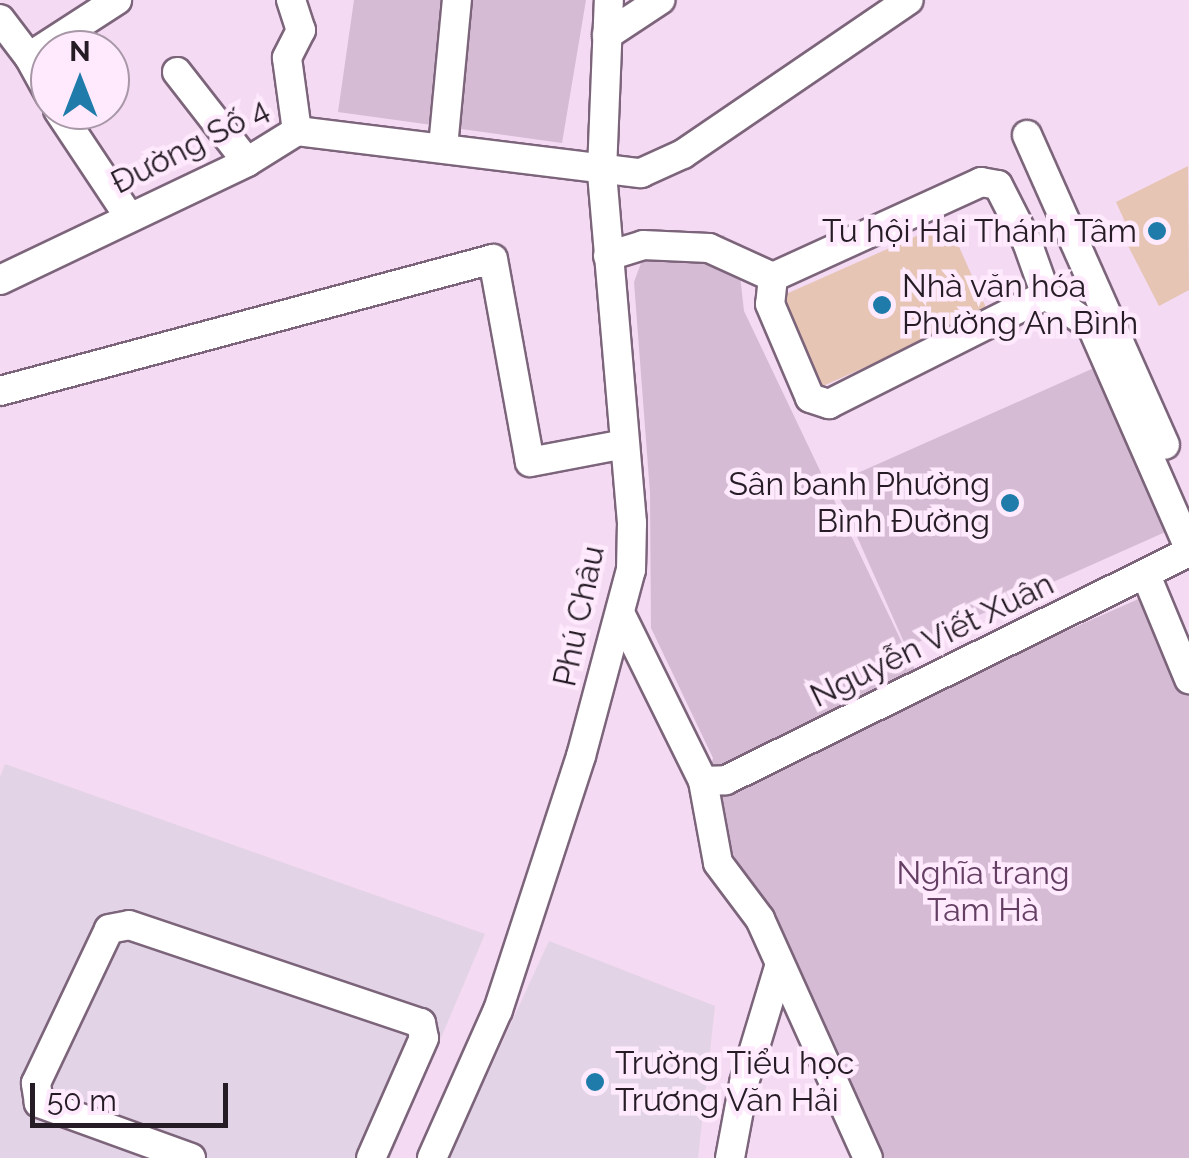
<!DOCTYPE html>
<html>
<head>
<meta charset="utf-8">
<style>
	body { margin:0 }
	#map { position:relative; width:1189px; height:1158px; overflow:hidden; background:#f4daf2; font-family:Raleway,sans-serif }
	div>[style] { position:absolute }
	.education>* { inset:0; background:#e3d3e6 }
	.green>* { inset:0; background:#d5bcd4; transform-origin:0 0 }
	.building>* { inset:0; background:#e6c5b5; transform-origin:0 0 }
	.roads { filter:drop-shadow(2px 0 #7c657b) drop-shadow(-2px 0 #7c657b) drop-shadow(0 2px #7c657b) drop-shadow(0 -2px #7c657b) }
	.minor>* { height:28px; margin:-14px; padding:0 14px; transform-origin:14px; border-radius:14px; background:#fff }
	.dots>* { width:28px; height:28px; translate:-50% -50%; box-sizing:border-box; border:5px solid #fee9fd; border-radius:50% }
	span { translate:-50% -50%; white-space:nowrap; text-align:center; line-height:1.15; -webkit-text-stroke:9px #fee9fd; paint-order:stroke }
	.street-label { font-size:32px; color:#251c25 }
	.poi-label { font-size:32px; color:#251c25 }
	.right { translate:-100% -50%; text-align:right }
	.left { translate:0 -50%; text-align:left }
	.park-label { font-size:32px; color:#643f63 }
	.north { position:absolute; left:30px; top:30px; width:100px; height:100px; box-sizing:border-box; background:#fee9fd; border:2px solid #a797a7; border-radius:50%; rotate:0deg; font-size:28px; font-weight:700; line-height:40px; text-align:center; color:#251c25 }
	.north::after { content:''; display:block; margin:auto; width:35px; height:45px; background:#1f7ba9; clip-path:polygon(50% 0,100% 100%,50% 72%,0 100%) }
	.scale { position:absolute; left:30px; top:1083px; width:198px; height:45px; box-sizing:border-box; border:5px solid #251c25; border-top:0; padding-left:12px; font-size:30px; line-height:35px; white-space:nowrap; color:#251c25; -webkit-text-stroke:8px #fee9fd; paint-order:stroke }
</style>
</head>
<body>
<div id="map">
	<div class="education">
		<i style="clip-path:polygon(5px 764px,485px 934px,390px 1158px,0 1158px,0 777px)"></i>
		<i style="clip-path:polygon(549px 941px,715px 1006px,698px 1158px,449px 1158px)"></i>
	</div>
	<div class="green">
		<i style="clip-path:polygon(354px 0,586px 0,562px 143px,338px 112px)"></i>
		<i style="clip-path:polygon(724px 235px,739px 267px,744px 311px,926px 693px,1152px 593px,1189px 685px,1189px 1158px,879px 1158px,769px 919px,703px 799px,713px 758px,651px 628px,650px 493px,634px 282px,641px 263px)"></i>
		<i style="left:1114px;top:359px;width:179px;height:307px;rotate:66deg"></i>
	</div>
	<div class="building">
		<i style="clip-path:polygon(1188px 166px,1189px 290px,1159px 306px,1124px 238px,1126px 224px,1116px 202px)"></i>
		<i style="left:948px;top:222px;width:99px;height:189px;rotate:66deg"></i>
	</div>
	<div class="roads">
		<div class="minor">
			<i style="left:291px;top:0;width:32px;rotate:72deg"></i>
			<i style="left:301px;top:30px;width:31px;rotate:117deg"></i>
			<i style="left:287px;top:58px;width:74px;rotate:82.2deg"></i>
			<i style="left:0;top:19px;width:48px;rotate:52.7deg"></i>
			<i style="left:29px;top:57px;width:43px;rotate:61.1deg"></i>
			<i style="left:607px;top:35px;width:64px;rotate:-33.4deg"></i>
			<i style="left:29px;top:57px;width:105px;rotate:-32.9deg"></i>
			<i style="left:177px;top:72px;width:114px;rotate:52.1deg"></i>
			<i style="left:58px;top:110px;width:128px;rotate:56.4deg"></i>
			<i style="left:1027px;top:135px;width:339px;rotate:66deg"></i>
			<i style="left:443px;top:147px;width:148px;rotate:-84.6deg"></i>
			<i style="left:608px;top:256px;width:37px;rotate:-17deg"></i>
			<i style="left:643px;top:245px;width:66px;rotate:2.6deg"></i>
			<i style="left:709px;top:248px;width:70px;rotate:24.4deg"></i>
			<i style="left:773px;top:277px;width:27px;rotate:96deg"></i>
			<i style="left:770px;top:304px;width:102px;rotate:66.9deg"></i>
			<i style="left:810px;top:398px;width:20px;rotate:18deg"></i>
			<i style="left:829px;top:404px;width:243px;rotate:-26.7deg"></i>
			<i style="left:1046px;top:295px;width:56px;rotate:34.8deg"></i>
			<i style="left:1092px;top:327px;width:241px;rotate:66.3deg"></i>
			<i style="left:773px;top:277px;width:229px;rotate:-24.5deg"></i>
			<i style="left:981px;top:182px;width:17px;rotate:10deg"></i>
			<i style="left:998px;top:185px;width:64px;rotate:63deg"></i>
			<i style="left:1027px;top:242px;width:56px;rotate:70.3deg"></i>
			<i style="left:0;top:280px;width:274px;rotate:-25.5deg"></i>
			<i style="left:247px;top:162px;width:59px;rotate:-31.8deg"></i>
			<i style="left:297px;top:131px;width:347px;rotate:7deg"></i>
			<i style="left:641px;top:173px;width:46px;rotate:-24.3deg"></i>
			<i style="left:683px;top:154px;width:273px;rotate:-34.3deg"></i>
			<i style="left:0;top:391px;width:510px;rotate:-14.99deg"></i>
			<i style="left:493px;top:259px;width:206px;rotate:79.7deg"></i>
			<i style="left:530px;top:462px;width:96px;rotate:-10.8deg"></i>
			<i style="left:1146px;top:575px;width:113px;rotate:67.5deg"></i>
			<i style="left:621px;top:615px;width:185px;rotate:63.7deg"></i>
			<i style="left:703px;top:781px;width:83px;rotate:79.6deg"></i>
			<i style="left:718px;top:863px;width:70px;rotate:53.1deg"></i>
			<i style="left:760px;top:919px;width:262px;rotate:65.7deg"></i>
			<i style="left:703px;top:781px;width:23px;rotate:-2deg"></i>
			<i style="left:726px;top:780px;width:516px;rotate:-26.22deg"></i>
			<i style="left:191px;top:1158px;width:162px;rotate:-160.1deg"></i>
			<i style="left:39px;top:1103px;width:20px;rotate:-99deg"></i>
			<i style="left:36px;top:1083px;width:170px;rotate:-64.6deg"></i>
			<i style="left:109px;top:929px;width:20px;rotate:-11deg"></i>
			<i style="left:129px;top:925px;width:308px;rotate:18.6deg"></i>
			<i style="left:421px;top:1023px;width:15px;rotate:79deg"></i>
			<i style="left:424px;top:1038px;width:131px;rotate:113.8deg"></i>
			<i style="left:432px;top:1158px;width:162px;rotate:-66deg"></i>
			<i style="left:498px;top:1010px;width:267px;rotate:-71.9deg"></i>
			<i style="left:581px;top:756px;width:193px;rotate:-75deg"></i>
			<i style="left:631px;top:570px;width:47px;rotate:-88.8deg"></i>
			<i style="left:632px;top:523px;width:353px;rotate:-94.9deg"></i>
			<i style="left:602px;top:171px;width:171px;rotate:-87.7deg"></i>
			<i style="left:730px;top:1158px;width:76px;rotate:-79.4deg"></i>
			<i style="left:744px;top:1083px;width:124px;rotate:-73.2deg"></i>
		</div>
	</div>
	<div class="dots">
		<i style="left:1157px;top:231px;background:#1f7ba9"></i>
		<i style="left:882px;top:305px;background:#1f7ba9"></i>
		<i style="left:1010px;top:503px;background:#1f7ba9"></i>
		<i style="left:595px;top:1082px;background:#1f7ba9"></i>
	</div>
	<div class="street-label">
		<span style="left:190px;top:146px;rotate:-27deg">Đường Số 4</span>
		<span style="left:579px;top:616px;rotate:-78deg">Phú Châu</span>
		<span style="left:932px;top:640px;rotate:-26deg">Nguyễn Viết Xuân</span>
	</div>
	<div class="poi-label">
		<span class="right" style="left:1137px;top:231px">Tu hội Hai Thánh Tâm</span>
		<span class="left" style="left:902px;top:305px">Nhà văn hóa<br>Phường An Bình</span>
		<span class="right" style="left:990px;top:503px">Sân banh Phường<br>Bình Đường</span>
		<span class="left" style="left:615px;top:1082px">Trường Tiểu học<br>Trương Văn Hải</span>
	</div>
	<div class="park-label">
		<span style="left:983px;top:892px">Nghĩa trang<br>Tam Hà</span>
	</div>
	<div class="north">N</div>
	<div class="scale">50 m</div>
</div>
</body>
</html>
